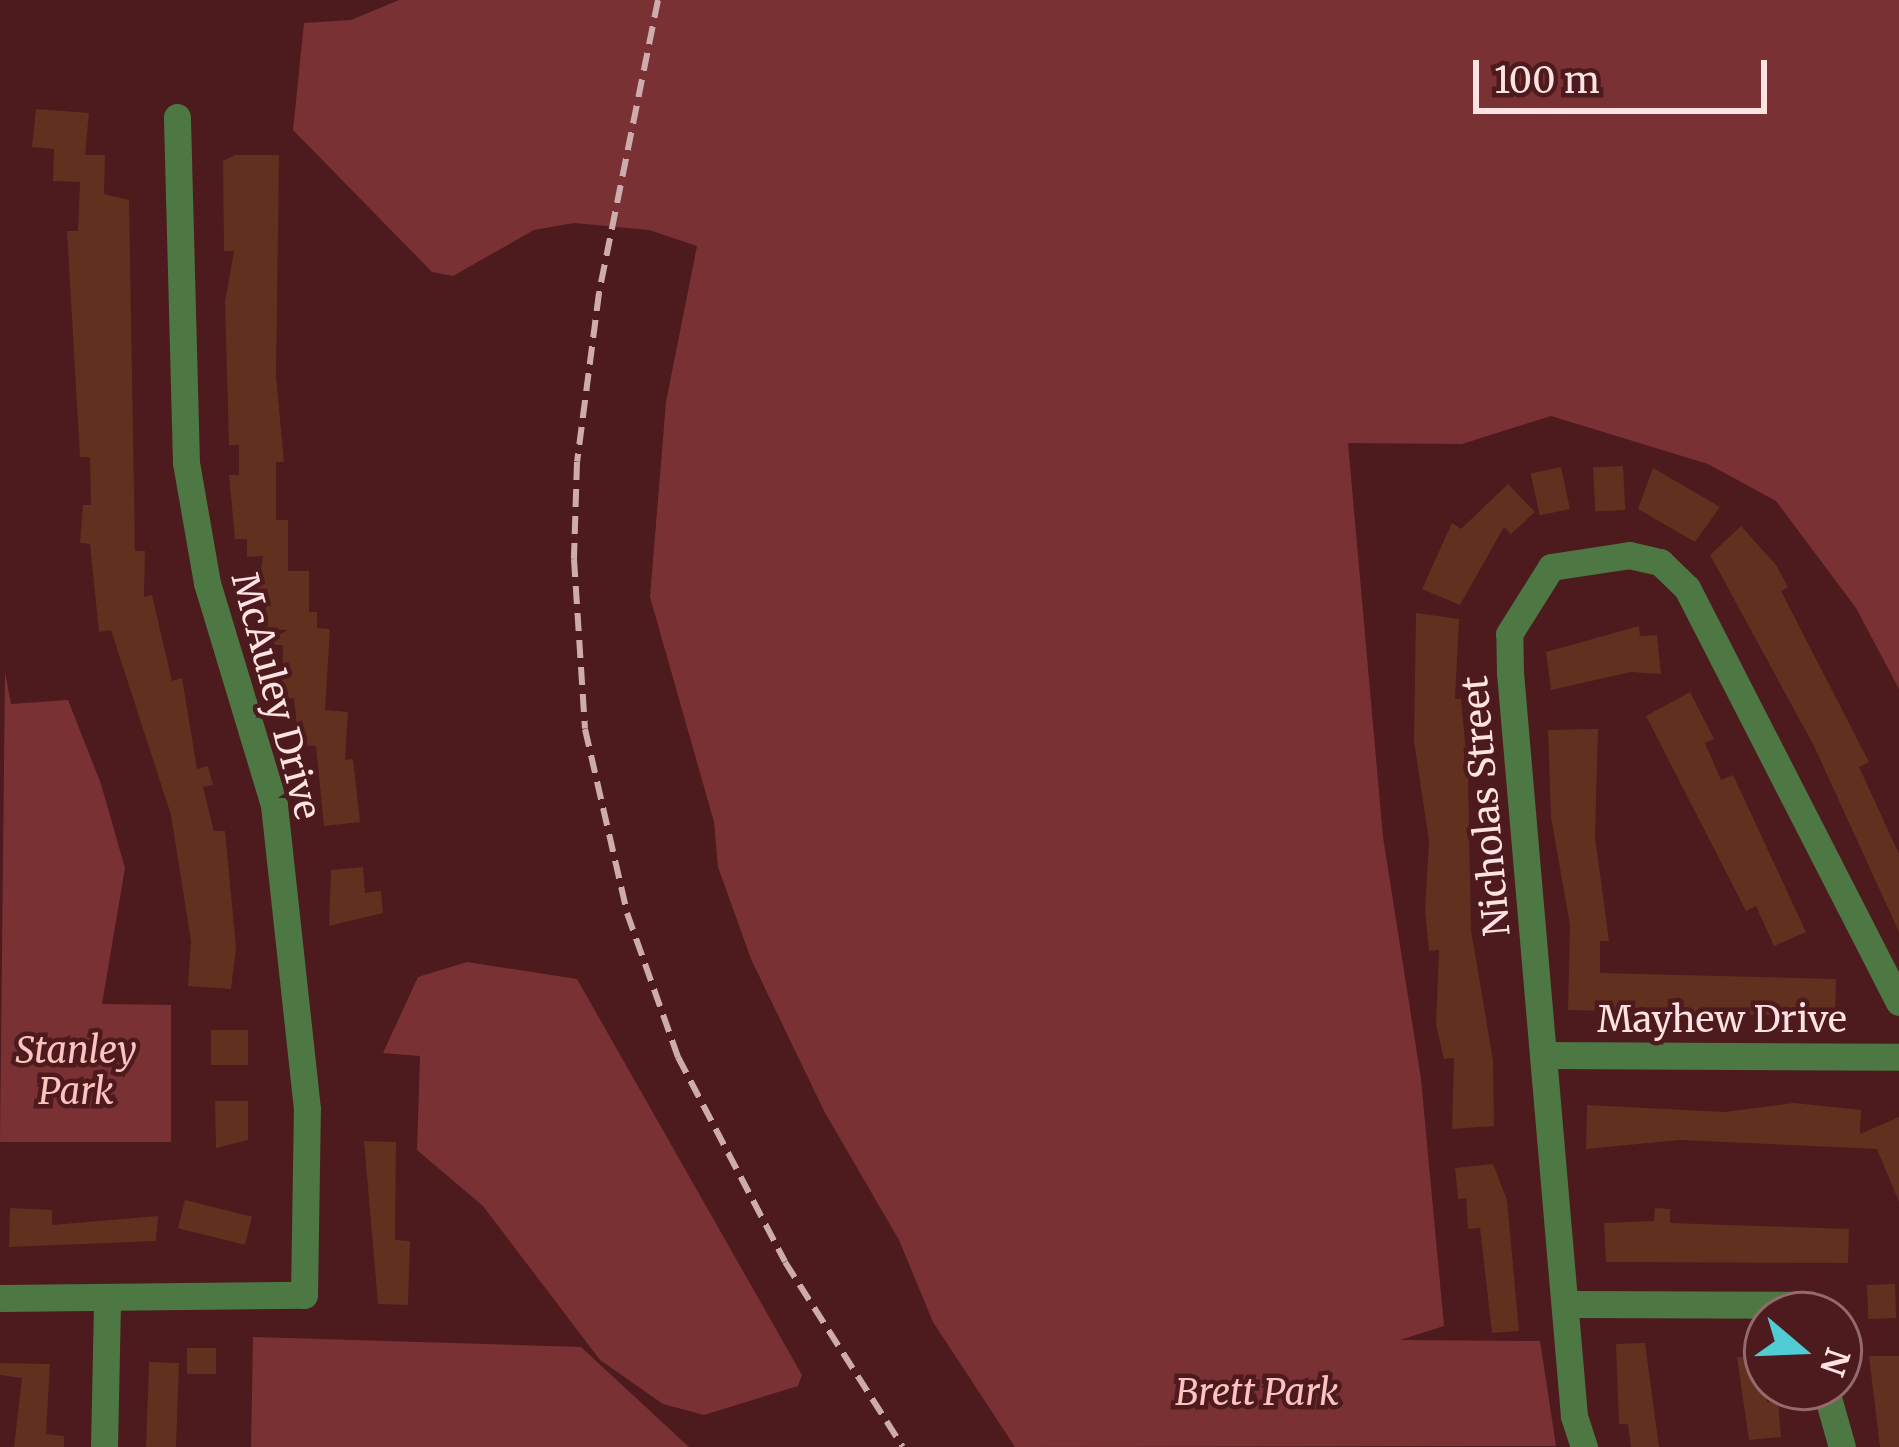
<!DOCTYPE html>
<html>
<head>
<meta charset="utf-8">
<style>
	body { margin:0 }
	#map { position:relative; width:1899px; height:1447px; overflow:hidden; background:#4d1a1d; font-family:Merriweather,serif }
	div>[style] { position:absolute }
	.green>* { inset:0; background:#7a3134 }
	.building>* { inset:0; background:#61301e; transform-origin:0 0 }
	.minor>* { height:27px; margin:-13.5px; padding:0 13.5px; transform-origin:13.5px; border-radius:13.5px; background:#4d7743 }
	.rail>* { height:6px; margin-top:-3px; transform-origin:0; background:repeating-linear-gradient(90deg,#ceacac 0 18px,transparent 0 27px) }
	span { translate:-50% -50%; white-space:nowrap; text-align:center; line-height:1.15; -webkit-text-stroke:9px #4d1a1d; paint-order:stroke }
	.street-label { font-size:36px; color:#fee3e2 }
	.park-label { font-size:36px; color:#fec3c1; font-style:italic }
	.north { position:absolute; left:1743px; top:1291px; width:120px; height:120px; box-sizing:border-box; background:#4d1a1d; border:3px solid #946a6c; border-radius:50%; rotate:109deg; font-size:33px; font-weight:700; line-height:48px; text-align:center; color:#fee3e2 }
	.north::after { content:''; display:block; margin:auto; width:42px; height:54px; background:#51ccd3; clip-path:polygon(50% 0,100% 100%,50% 72%,0 100%) }
	.scale { position:absolute; left:1473px; top:60px; width:294px; height:54px; box-sizing:border-box; border:6px solid #fee3e2; border-top:0; padding-left:15px; font-size:36px; line-height:42px; white-space:nowrap; color:#fee3e2; -webkit-text-stroke:9px #4d1a1d; paint-order:stroke }
</style>
</head>
<body>
<div id="map">
	<div class="green">
		<i style="clip-path:polygon(399px 0,1899px 0,1899px 689px,1856px 608px,1776px 501px,1708px 464px,1551px 416px,1462px 444px,1348px 443px,1383px 837px,1421px 1079px,1444px 1326px,1400px 1340px,1540px 1341px,1556px 1446px,1015px 1447px,933px 1322px,899px 1240px,824px 1111px,751px 959px,718px 867px,714px 822px,650px 597px,666px 402px,697px 246px,649px 230px,574px 223px,534px 230px,453px 276px,432px 272px,293px 130px,304px 23px,351px 20px)"></i>
		<i style="clip-path:polygon(5px 672px,11px 704px,68px 700px,101px 784px,125px 868px,102px 1004px,171px 1005px,171px 1142px,0 1142px)"></i>
		<i style="clip-path:polygon(467px 962px,577px 979px,802px 1375px,798px 1386px,704px 1415px,663px 1404px,600px 1360px,483px 1206px,417px 1150px,420px 1056px,383px 1053px,418px 977px)"></i>
		<i style="clip-path:polygon(253px 1337px,581px 1347px,689px 1447px,251px 1447px)"></i>
	</div>
	<div class="building">
		<i style="clip-path:polygon(36px 109px,89px 113px,85px 155px,105px 155px,104px 194px,129px 200px,135px 551px,145px 551px,144px 597px,152px 595px,172px 681px,182px 678px,197px 769px,208px 766px,213px 785px,203px 787px,211px 820px,214px 831px,225px 831px,236px 947px,231px 989px,188px 986px,191px 941px,171px 815px,111px 630px,99px 632px,90px 544px,80px 543px,83px 505px,91px 505px,90px 457px,80px 457px,67px 231px,78px 231px,80px 182px,53px 181px,54px 149px,32px 147px)"></i>
		<i style="clip-path:polygon(235px 155px,279px 155px,276px 376px,284px 462px,276px 462px,276px 520px,288px 520px,288px 571px,309px 571px,309px 612px,317px 612px,317px 628px,330px 629px,325px 710px,348px 712px,345px 760px,353px 759px,360px 822px,324px 826px,316px 746px,299px 745px,294px 698px,282px 698px,283px 645px,265px 645px,266px 606px,255px 606px,263px 556px,247px 557px,247px 539px,235px 539px,229px 475px,239px 475px,239px 445px,229px 445px,225px 302px,234px 251px,224px 251px,223px 161px)"></i>
		<i style="left:1623px;top:466px;width:44px;height:30px;rotate:87deg"></i>
		<i style="left:1561px;top:467px;width:43px;height:31px;rotate:78deg"></i>
		<i style="clip-path:polygon(1653px 468px,1720px 507px,1695px 542px,1638px 509px)"></i>
		<i style="clip-path:polygon(1508px 484px,1535px 512px,1511px 534px,1504px 527px,1460px 605px,1422px 589px,1452px 523px,1461px 529px)"></i>
		<i style="clip-path:polygon(1741px 526px,1776px 565px,1788px 587px,1781px 591px,1869px 762px,1859px 767px,1899px 854px,1899px 932px,1814px 746px,1710px 555px)"></i>
		<i style="clip-path:polygon(1416px 613px,1459px 619px,1455px 699px,1461px 699px,1468px 775px,1471px 930px,1493px 1060px,1494px 1126px,1452px 1129px,1454px 1058px,1444px 1059px,1436px 1025px,1439px 950px,1429px 951px,1425px 910px,1429px 841px,1414px 741px)"></i>
		<i style="clip-path:polygon(1639px 626px,1640px 636px,1657px 635px,1661px 674px,1631px 672px,1551px 690px,1546px 652px)"></i>
		<i style="clip-path:polygon(1690px 692px,1714px 739px,1705px 743px,1721px 780px,1733px 775px,1806px 932px,1774px 946px,1756px 906px,1746px 911px,1646px 716px)"></i>
		<i style="clip-path:polygon(1598px 729px,1595px 837px,1609px 941px,1600px 941px,1600px 973px,1836px 979px,1835px 1017px,1568px 1010px,1570px 925px,1551px 817px,1548px 730px)"></i>
		<i style="clip-path:polygon(363px 867px,365px 893px,381px 891px,383px 913px,329px 926px,331px 870px)"></i>
		<i style="left:248px;top:1030px;width:35px;height:37px;rotate:90deg"></i>
		<i style="clip-path:polygon(215px 1101px,248px 1101px,248px 1140px,216px 1148px)"></i>
		<i style="clip-path:polygon(1794px 1103px,1861px 1110px,1860px 1134px,1899px 1117px,1899px 1202px,1877px 1149px,1680px 1140px,1586px 1149px,1587px 1105px,1725px 1112px)"></i>
		<i style="clip-path:polygon(364px 1141px,396px 1142px,395px 1240px,410px 1241px,408px 1305px,378px 1304px)"></i>
		<i style="clip-path:polygon(1493px 1164px,1507px 1200px,1519px 1331px,1492px 1333px,1480px 1228px,1468px 1229px,1466px 1198px,1458px 1199px,1455px 1168px)"></i>
		<i style="left:185px;top:1200px;width:69px;height:29px;rotate:14deg"></i>
		<i style="clip-path:polygon(10px 1208px,52px 1210px,52px 1225px,158px 1216px,156px 1241px,9px 1247px)"></i>
		<i style="clip-path:polygon(1655px 1208px,1670px 1209px,1670px 1223px,1849px 1229px,1848px 1263px,1606px 1262px,1604px 1223px,1654px 1221px)"></i>
		<i style="left:1895px;top:1284px;width:34px;height:28px;rotate:88deg"></i>
		<i style="clip-path:polygon(1645px 1343px,1659px 1447px,1631px 1447px,1628px 1424px,1619px 1424px,1616px 1344px)"></i>
		<i style="left:187px;top:1348px;width:29px;height:26px"></i>
		<i style="clip-path:polygon(1869px 1356px,1899px 1356px,1899px 1447px,1880px 1447px)"></i>
		<i style="clip-path:polygon(1737px 1357px,1767px 1358px,1767px 1402px,1778px 1401px,1781px 1437px,1749px 1440px)"></i>
		<i style="left:149px;top:1362px;width:30px;height:85px;rotate:2deg"></i>
		<i style="clip-path:polygon(0 1363px,50px 1364px,46px 1434px,64px 1436px,64px 1447px,14px 1447px,22px 1378px,0 1375px)"></i>
	</div>
	<div class="minor">
		<i style="left:1545px;top:1055px;width:354px;rotate:0.3deg"></i>
		<i style="left:0;top:1298px;width:304px;rotate:-0.6deg"></i>
		<i style="left:304px;top:1295px;width:186px;rotate:-89.1deg"></i>
		<i style="left:307px;top:1109px;width:306px;rotate:-96.2deg"></i>
		<i style="left:274px;top:805px;width:232px;rotate:-106.8deg"></i>
		<i style="left:207px;top:583px;width:122px;rotate:-99.9deg"></i>
		<i style="left:186px;top:463px;width:346px;rotate:-91.5deg"></i>
		<i style="left:1569px;top:1304px;width:234px;rotate:0.2deg"></i>
		<i style="left:1803px;top:1305px;width:21px;rotate:28deg"></i>
		<i style="left:1825px;top:1387px;width:62px;rotate:74.2deg"></i>
		<i style="left:104px;top:1447px;width:148px;rotate:-88.8deg"></i>
		<i style="left:1584px;top:1447px;width:33px;rotate:-108deg"></i>
		<i style="left:1574px;top:1416px;width:746px;rotate:-94.92deg"></i>
		<i style="left:1510px;top:673px;width:39px;rotate:-91deg"></i>
		<i style="left:1509px;top:634px;width:79px;rotate:-57.9deg"></i>
		<i style="left:1551px;top:567px;width:79px;rotate:-8.7deg"></i>
		<i style="left:1629px;top:555px;width:32px;rotate:13deg"></i>
		<i style="left:1660px;top:562px;width:37px;rotate:44deg"></i>
		<i style="left:1687px;top:588px;width:465px;rotate:62.9deg"></i>
	</div>
	<div class="rail">
		<i style="left:658px;top:0;width:299px;rotate:101.4deg"></i>
		<i style="left:599px;top:293px;width:170px;rotate:97.4deg"></i>
		<i style="left:577px;top:462px;width:97px;rotate:91.8deg"></i>
		<i style="left:574px;top:559px;width:170px;rotate:86.3deg"></i>
		<i style="left:585px;top:729px;width:189px;rotate:77.1deg"></i>
		<i style="left:627px;top:913px;width:153px;rotate:70.5deg"></i>
		<i style="left:678px;top:1057px;width:231px;rotate:62.4deg"></i>
		<i style="left:785px;top:1262px;width:219px;rotate:57.5deg"></i>
	</div>
	<div class="street-label">
		<span style="left:276px;top:696px;rotate:75deg">McAuley Drive</span>
		<span style="left:1486px;top:806px;rotate:-95deg">Nicholas Street</span>
		<span style="left:1722px;top:1020px">Mayhew Drive</span>
	</div>
	<div class="park-label">
		<span style="left:76px;top:1071px">Stanley<br>Park</span>
		<span style="left:1257px;top:1393px">Brett Park</span>
	</div>
	<div class="north">N</div>
	<div class="scale">100 m</div>
</div>
</body>
</html>
